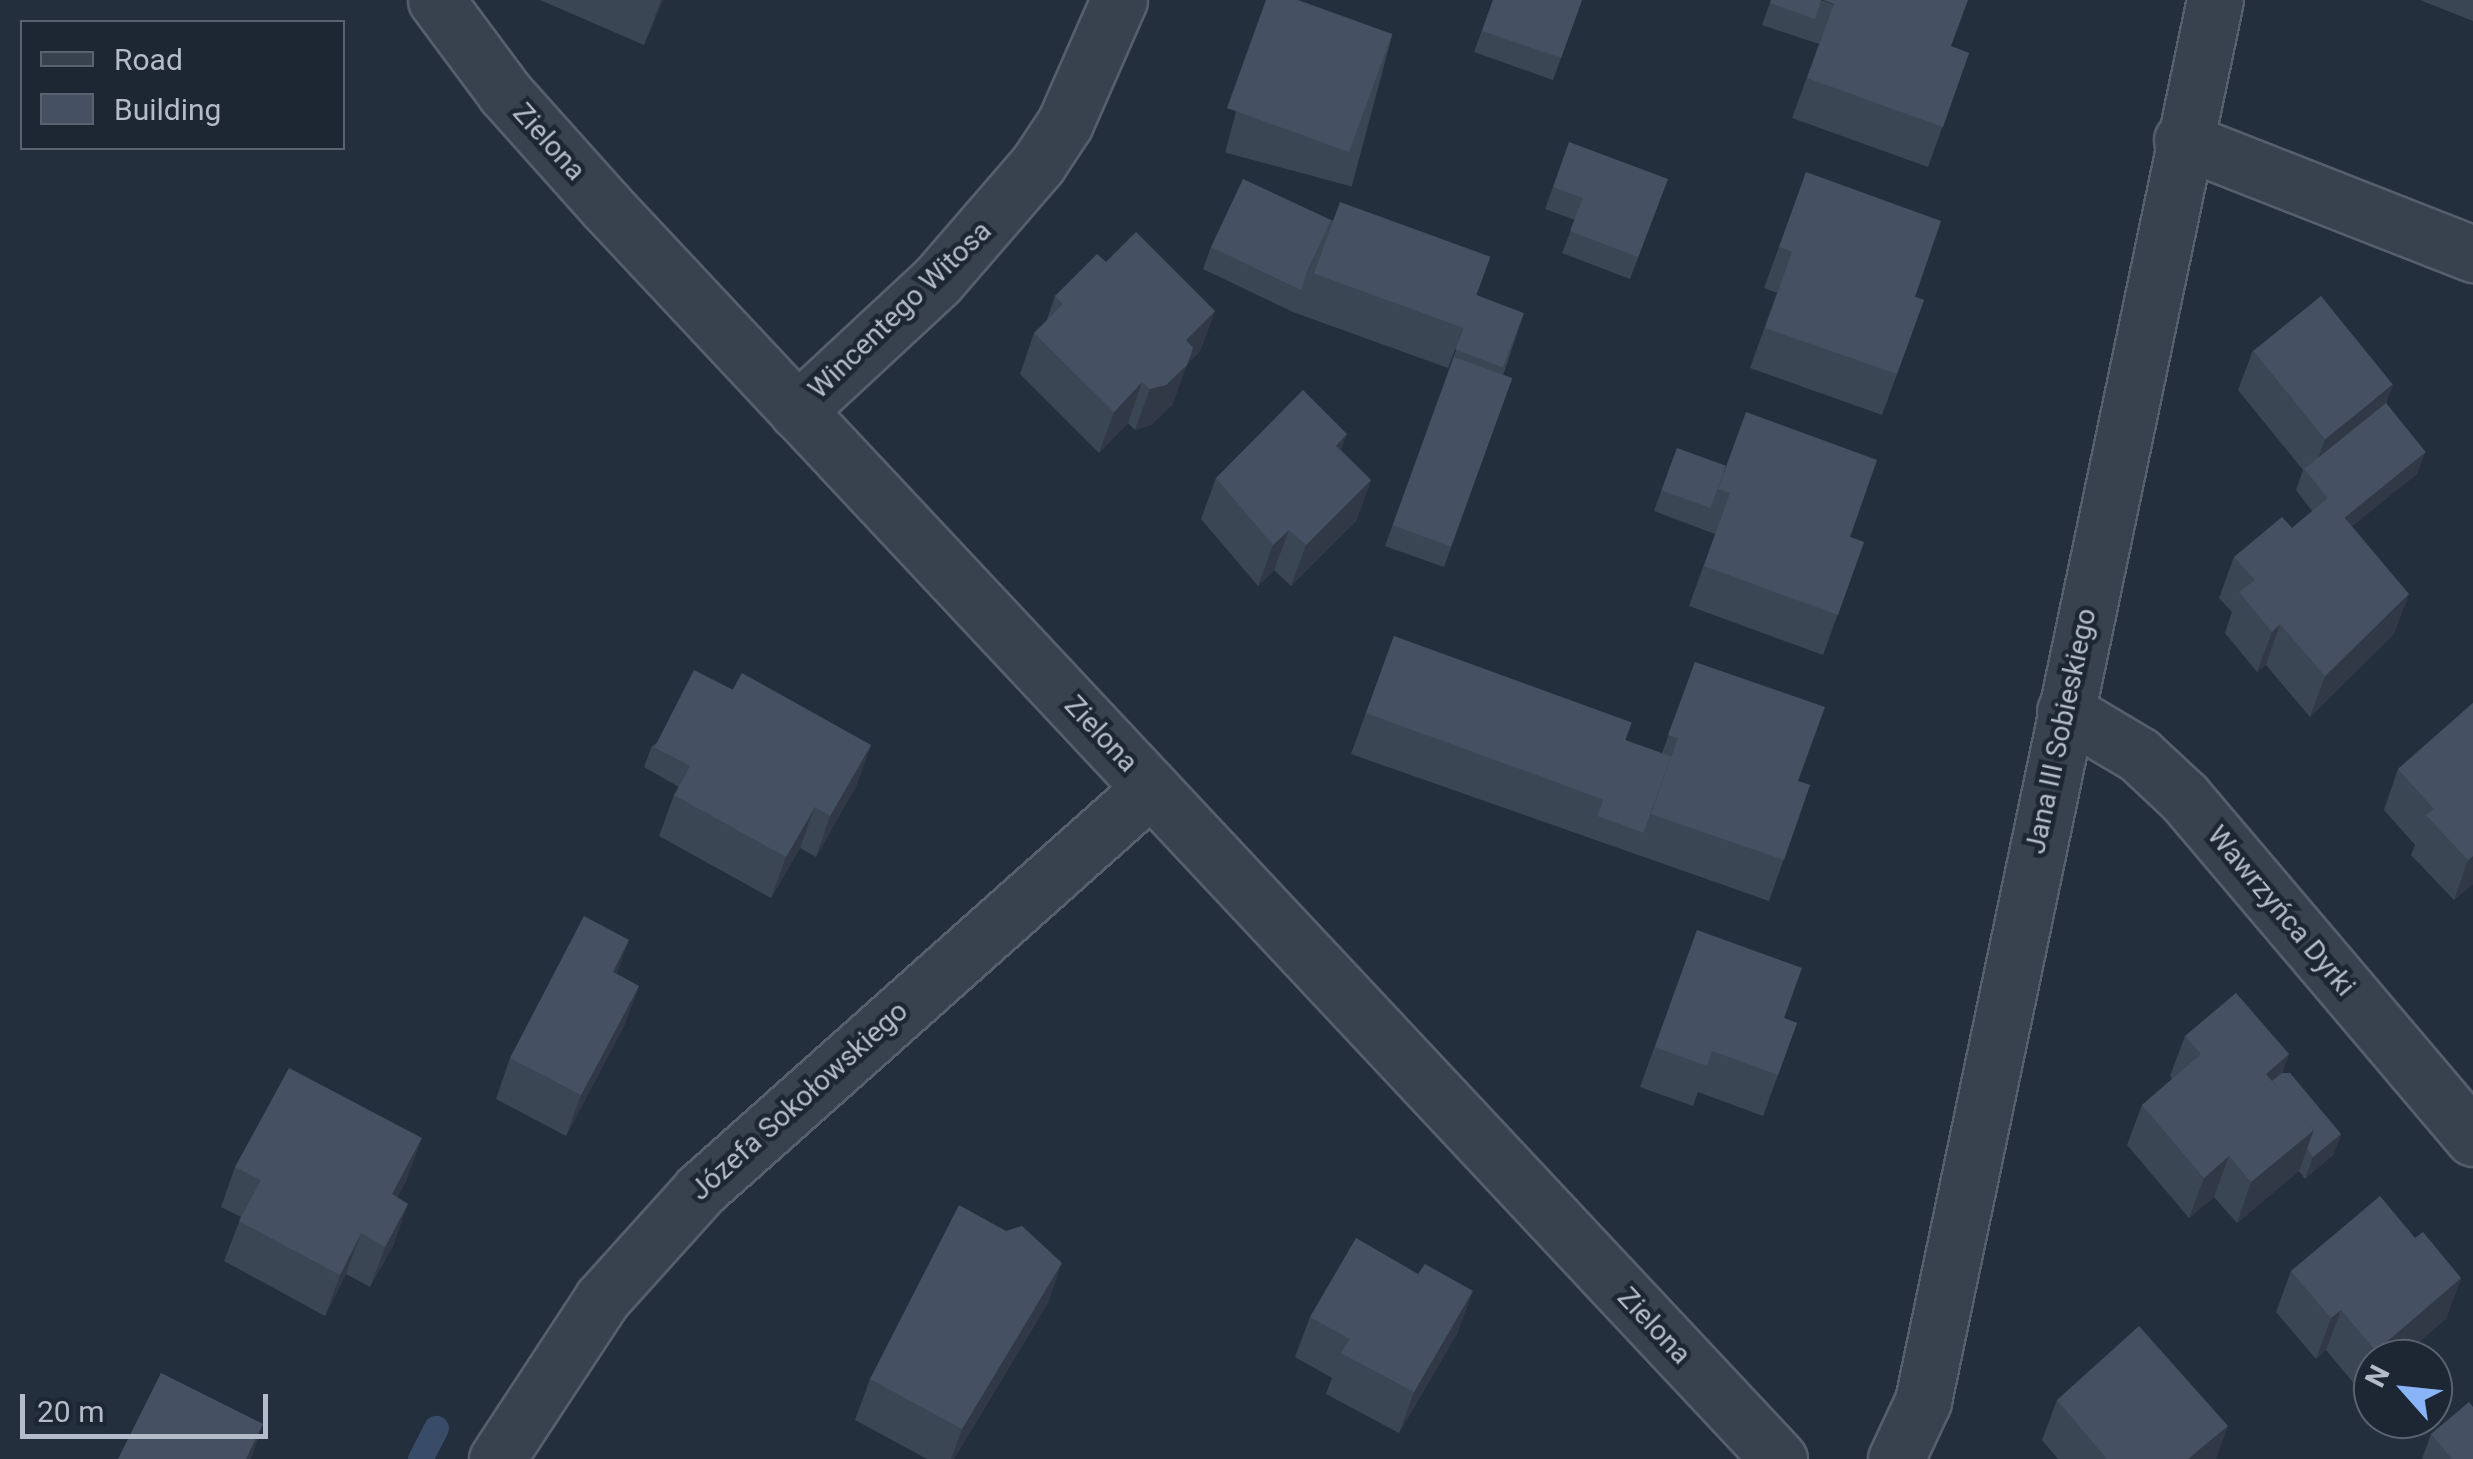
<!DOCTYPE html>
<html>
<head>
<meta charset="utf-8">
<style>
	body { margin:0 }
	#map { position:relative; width:2473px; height:1459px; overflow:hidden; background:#242f3e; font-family:Roboto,sans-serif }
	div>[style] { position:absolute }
	.stream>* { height:25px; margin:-12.5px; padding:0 12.5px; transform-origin:12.5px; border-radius:12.5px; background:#394c67 }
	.roads { filter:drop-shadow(2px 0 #565f6c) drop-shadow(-2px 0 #565f6c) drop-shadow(0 2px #565f6c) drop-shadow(0 -2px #565f6c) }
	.street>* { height:55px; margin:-27.5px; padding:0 27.5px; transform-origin:27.5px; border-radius:27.5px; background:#38414e }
	.wall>* { inset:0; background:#3b4654; transform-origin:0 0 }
	.shaded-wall>* { inset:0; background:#303945 }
	.building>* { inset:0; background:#455162; transform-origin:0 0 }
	span { translate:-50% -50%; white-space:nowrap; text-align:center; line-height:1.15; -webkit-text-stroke:9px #1d2633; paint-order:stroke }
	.street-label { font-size:28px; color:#b4bcc9 }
	.legend { position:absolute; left:20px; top:20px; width:325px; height:130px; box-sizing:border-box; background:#1d2633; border:2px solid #59626f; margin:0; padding:12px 18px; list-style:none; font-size:30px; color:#b4bcc9 }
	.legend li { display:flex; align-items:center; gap:20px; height:50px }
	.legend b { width:50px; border:2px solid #59626f }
	.north { position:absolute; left:2353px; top:1339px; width:100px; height:100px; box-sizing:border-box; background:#1d2633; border:2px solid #59626f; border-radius:50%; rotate:297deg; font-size:28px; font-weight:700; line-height:40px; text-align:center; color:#b4bcc9 }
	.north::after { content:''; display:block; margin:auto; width:35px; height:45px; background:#8ab4f8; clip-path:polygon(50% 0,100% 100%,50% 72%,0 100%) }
	.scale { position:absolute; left:20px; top:1394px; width:248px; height:45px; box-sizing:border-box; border:5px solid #b4bcc9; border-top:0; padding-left:12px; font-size:30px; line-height:35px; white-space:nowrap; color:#b4bcc9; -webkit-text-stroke:8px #1d2633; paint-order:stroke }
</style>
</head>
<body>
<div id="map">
	<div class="stream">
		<i style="left:420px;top:1459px;width:35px;rotate:-63deg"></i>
	</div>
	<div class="roads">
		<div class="street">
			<i style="left:436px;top:0;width:116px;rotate:53.4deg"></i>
			<i style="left:505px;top:93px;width:150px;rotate:48.2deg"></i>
			<i style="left:605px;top:205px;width:1718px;rotate:46.89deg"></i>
			<i style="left:2182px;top:140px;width:313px;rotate:21.4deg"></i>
			<i style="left:797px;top:411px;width:191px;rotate:-42.9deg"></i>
			<i style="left:937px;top:281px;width:155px;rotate:-49.2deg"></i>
			<i style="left:1038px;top:164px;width:49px;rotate:-56.6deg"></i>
			<i style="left:1065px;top:123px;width:134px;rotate:-66.3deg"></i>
			<i style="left:2065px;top:711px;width:86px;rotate:30.7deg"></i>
			<i style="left:2139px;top:755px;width:62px;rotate:43deg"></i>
			<i style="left:2184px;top:797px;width:447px;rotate:49.7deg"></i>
			<i style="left:497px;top:1459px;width:191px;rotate:-56.7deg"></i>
			<i style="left:602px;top:1299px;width:147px;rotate:-48deg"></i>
			<i style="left:700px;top:1190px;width:604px;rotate:-41.71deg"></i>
			<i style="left:1896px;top:1459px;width:64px;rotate:-65deg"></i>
			<i style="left:1923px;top:1401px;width:1431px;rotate:-78.23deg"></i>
		</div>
	</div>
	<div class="wall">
		<i style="clip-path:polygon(540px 0,663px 0,644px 45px)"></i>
		<i style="left:1266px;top:0;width:131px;height:158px;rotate:15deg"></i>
		<i style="clip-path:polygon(1493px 0,1582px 0,1553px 80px,1474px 52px)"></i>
		<i style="clip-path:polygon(1771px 0,1821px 0,1969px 53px,1928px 167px,1792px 118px,1819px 44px,1762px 25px)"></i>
		<i style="clip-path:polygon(2420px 0,2473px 0,2473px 21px)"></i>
		<i style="clip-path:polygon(1668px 179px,1630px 279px,1562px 253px,1575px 220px,1545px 209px,1553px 187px)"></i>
		<i style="clip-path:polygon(1331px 220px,1490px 257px,1448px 368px,1293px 312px,1203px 269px,1211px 247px)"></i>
		<i style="clip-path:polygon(1779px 247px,1924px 300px,1882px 415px,1750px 368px,1777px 293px,1764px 288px)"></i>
		<i style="clip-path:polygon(1106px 262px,1215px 311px,1200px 351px,1187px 364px,1172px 405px,1151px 425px,1135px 430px,1128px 423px,1099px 453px,1020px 374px,1034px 333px,1046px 322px,1055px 296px)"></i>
		<i style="clip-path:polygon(1476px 295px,1524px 313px,1503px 375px,1512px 378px,1444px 567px,1385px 546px)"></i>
		<i style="clip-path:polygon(2253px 350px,2386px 403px,2425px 452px,2417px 474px,2352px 526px,2394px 634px,2310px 717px,2266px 665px,2257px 672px,2225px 633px,2232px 612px,2219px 598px,2234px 557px,2292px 528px,2312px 511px,2296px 490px,2303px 470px,2238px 390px)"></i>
		<i style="clip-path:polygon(1677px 448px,1850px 537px,1864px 542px,1823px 655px,1689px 606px,1715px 534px,1654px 511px)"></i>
		<i style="clip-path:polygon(1341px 450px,1371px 480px,1356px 521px,1291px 586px,1274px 570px,1258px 586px,1201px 519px,1216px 478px)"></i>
		<i style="clip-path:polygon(1394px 636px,1625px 740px,1662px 753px,1695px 662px,1798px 781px,1810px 785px,1769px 901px,1351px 754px)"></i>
		<i style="clip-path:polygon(733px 690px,871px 745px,856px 786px,816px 857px,800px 848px,771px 898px,659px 836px,674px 795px,679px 787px,644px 767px,652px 746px)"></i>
		<i style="clip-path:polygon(2473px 703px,2473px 884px,2454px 900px,2411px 855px,2415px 845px,2384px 810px,2398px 769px)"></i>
		<i style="clip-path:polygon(1697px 930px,1784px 1018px,1797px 1023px,1763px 1116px,1698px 1092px,1693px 1106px,1640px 1087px)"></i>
		<i style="clip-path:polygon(617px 974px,639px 986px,624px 1026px,566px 1136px,496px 1099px,510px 1058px)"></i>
		<i style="clip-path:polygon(2185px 1036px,2289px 1054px,2282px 1073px,2341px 1134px,2333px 1155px,2305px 1179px,2299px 1171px,2237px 1223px,2214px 1197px,2189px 1218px,2127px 1145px,2142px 1105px,2172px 1079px,2170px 1076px)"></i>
		<i style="clip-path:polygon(235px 1167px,407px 1179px,397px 1197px,394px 1244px,370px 1287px,346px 1274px,325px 1316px,224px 1261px,241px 1217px,221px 1207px)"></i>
		<i style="clip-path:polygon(2415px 1238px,2461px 1278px,2446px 1319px,2373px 1359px,2373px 1381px,2361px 1392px,2326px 1350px,2316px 1359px,2276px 1312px,2291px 1271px)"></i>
		<i style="clip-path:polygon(1048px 1303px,954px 1459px,927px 1459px,855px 1420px,870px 1379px)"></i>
		<i style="clip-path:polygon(1310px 1317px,1458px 1332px,1399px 1433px,1326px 1394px,1332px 1378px,1295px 1357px)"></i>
		<i style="clip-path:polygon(2057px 1400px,2216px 1459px,2058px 1459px,2042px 1440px)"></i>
		<i style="clip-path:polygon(2431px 1434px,2473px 1459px,2422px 1459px)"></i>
	</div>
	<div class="shaded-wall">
		<i style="clip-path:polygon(661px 0,663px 0,644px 45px)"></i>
		<i style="clip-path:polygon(1215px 311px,1200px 351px,1182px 370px,1187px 365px,1172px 405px,1151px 425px,1135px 430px,1150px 389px,1186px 340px)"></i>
		<i style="clip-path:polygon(1142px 382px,1128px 423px,1099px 453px,1114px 412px)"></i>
		<i style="clip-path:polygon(2393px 385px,2378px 425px,2311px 479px,2325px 439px)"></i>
		<i style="clip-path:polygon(1347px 434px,1332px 475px,1336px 446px)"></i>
		<i style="clip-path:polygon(2425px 452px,2417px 474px,2336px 539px,2344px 518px)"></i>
		<i style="clip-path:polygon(1371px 480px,1356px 521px,1291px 586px,1306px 545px)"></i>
		<i style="clip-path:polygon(1289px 530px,1274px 570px,1258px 586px,1273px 545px)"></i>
		<i style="clip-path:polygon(2409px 594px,2394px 634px,2310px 717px,2325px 676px)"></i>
		<i style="clip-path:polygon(2280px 624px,2266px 665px,2257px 672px,2272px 632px)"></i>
		<i style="clip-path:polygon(871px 745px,856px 786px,816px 857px,830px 816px)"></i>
		<i style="clip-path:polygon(815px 807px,800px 848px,771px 898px,786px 857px)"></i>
		<i style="clip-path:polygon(2473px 856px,2473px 884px,2454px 900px,2468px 860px)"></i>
		<i style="clip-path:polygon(629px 940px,614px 981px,613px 972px)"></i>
		<i style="clip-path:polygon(639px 986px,624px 1026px,566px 1136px,581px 1095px)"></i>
		<i style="clip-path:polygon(2289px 1054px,2274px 1095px,2266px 1074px)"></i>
		<i style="clip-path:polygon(2314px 1130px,2299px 1171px,2237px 1223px,2251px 1182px)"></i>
		<i style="clip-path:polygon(2341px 1134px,2333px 1155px,2305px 1179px,2313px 1157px)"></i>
		<i style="clip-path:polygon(422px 1138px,407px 1179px,377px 1235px,392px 1194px)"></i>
		<i style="clip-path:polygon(2229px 1156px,2214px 1197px,2189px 1218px,2204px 1178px)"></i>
		<i style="clip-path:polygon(408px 1204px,394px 1244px,370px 1287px,385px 1247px)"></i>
		<i style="clip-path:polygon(361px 1233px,346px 1274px,325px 1316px,340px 1275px)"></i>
		<i style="clip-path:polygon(1062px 1263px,1048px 1303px,954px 1459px,951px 1459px,962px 1429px)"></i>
		<i style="clip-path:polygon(2461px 1278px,2446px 1319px,2399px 1359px,2373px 1359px,2373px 1381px,2361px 1392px,2376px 1351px)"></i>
		<i style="clip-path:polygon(1473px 1291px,1458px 1332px,1399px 1433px,1414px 1392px)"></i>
		<i style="clip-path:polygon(2341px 1310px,2326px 1350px,2316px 1359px,2331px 1318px)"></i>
		<i style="clip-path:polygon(263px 1424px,251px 1459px,246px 1459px)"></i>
		<i style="clip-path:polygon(2228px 1426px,2216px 1459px,2188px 1459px)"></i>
	</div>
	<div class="building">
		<i style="clip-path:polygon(1266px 0,1298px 0,1392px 34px,1349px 152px,1227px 108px)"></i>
		<i style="clip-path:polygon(1493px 0,1582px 0,1561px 58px,1482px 31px)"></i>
		<i style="clip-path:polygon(1771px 0,1821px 0,1815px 19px,1770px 3px)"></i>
		<i style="clip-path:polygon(1823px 0,1968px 0,1951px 46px,1969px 53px,1943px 127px,1807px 78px,1834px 4px)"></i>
		<i style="clip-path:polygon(1569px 142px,1668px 179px,1638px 257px,1570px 231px,1583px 198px,1553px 187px)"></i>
		<i style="clip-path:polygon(1806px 172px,1941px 221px,1915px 297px,1924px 300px,1897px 374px,1765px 328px,1792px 252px,1779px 247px)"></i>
		<i style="clip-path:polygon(1243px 179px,1331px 220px,1307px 271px,1301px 290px,1211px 247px)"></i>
		<i style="left:1340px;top:202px;width:160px;height:76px;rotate:20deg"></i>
		<i style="clip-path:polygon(1136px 232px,1215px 311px,1186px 340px,1193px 348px,1187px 365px,1166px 385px,1150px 389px,1142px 382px,1114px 412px,1034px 333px,1063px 304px,1055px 296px,1097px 254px,1106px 262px)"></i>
		<i style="left:1476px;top:295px;width:51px;height:58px;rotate:21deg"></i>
		<i style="left:2321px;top:296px;width:114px;height:87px;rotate:51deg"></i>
		<i style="left:1454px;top:357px;width:62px;height:179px;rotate:20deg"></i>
		<i style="clip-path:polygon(1303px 390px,1347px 434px,1336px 446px,1371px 480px,1306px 545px,1289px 530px,1273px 545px,1216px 478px)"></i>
		<i style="left:2386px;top:403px;width:63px;height:105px;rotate:51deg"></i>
		<i style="clip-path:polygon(1746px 412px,1877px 460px,1850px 537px,1864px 542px,1838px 615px,1704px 566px,1730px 493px,1718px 489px)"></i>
		<i style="left:1677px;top:448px;width:52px;height:45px;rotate:20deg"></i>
		<i style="clip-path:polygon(2328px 498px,2409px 594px,2325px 676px,2280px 624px,2272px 632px,2239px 592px,2255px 580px,2234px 557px,2282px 517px,2292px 528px)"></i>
		<i style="left:1394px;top:636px;width:253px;height:82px;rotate:20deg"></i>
		<i style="clip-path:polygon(1695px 662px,1825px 707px,1798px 781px,1810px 785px,1784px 860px,1651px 814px,1678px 738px,1668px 735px)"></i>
		<i style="left:694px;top:670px;width:44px;height:87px;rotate:27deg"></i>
		<i style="clip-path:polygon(742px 673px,871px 745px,830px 816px,815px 807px,786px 857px,674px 795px)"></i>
		<i style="clip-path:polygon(2473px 703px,2473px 856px,2468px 860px,2426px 815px,2434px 809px,2398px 769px)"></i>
		<i style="left:1625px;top:740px;width:49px;height:81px;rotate:20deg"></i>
		<i style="clip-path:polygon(584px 916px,629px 940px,613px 972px,639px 986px,581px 1095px,510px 1058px)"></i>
		<i style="clip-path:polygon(1697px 930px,1802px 968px,1784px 1018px,1797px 1023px,1778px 1075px,1712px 1051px,1707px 1066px,1655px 1047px)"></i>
		<i style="clip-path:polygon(2236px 993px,2289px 1054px,2266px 1074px,2314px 1130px,2251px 1182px,2229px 1156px,2204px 1178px,2142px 1105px,2201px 1054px,2185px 1036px)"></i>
		<i style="clip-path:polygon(289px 1068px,422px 1138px,392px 1194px,408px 1204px,385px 1247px,361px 1233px,340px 1275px,239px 1221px,261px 1180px,235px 1167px)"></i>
		<i style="clip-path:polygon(2282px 1073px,2290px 1073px,2341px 1134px,2313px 1157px,2307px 1149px,2314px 1130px,2272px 1081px)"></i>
		<i style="clip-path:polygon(2380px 1196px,2415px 1238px,2423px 1232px,2461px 1278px,2376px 1351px,2341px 1310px,2331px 1318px,2291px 1271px)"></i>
		<i style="clip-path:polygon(959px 1205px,1006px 1231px,1022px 1226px,1062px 1263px,962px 1429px,870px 1379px)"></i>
		<i style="clip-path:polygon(1356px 1238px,1418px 1274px,1425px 1264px,1473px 1291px,1414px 1392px,1341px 1353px,1350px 1339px,1310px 1317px)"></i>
		<i style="clip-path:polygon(2139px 1326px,2228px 1426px,2188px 1459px,2107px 1459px,2057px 1400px)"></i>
		<i style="clip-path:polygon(161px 1373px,263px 1424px,246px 1459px,118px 1459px)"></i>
		<i style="clip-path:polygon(2469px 1402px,2473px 1407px,2473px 1459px,2452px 1459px,2431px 1434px)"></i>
	</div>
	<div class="street-label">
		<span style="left:549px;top:142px;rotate:48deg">Zielona</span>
		<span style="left:900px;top:310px;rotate:-44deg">Wincentego Witosa</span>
		<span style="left:2061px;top:731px;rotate:-78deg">Jana III Sobieskiego</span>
		<span style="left:1101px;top:734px;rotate:47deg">Zielona</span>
		<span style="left:2281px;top:911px;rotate:50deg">Wawrzyńca Dyrki</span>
		<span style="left:799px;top:1101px;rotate:-42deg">Józefa Sokołowskiego</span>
		<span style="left:1654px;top:1326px;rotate:47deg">Zielona</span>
	</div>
	<ul class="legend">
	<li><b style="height:12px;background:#38414e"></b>Road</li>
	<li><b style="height:28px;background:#455162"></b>Building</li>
	</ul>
	<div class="north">N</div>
	<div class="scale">20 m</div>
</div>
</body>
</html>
